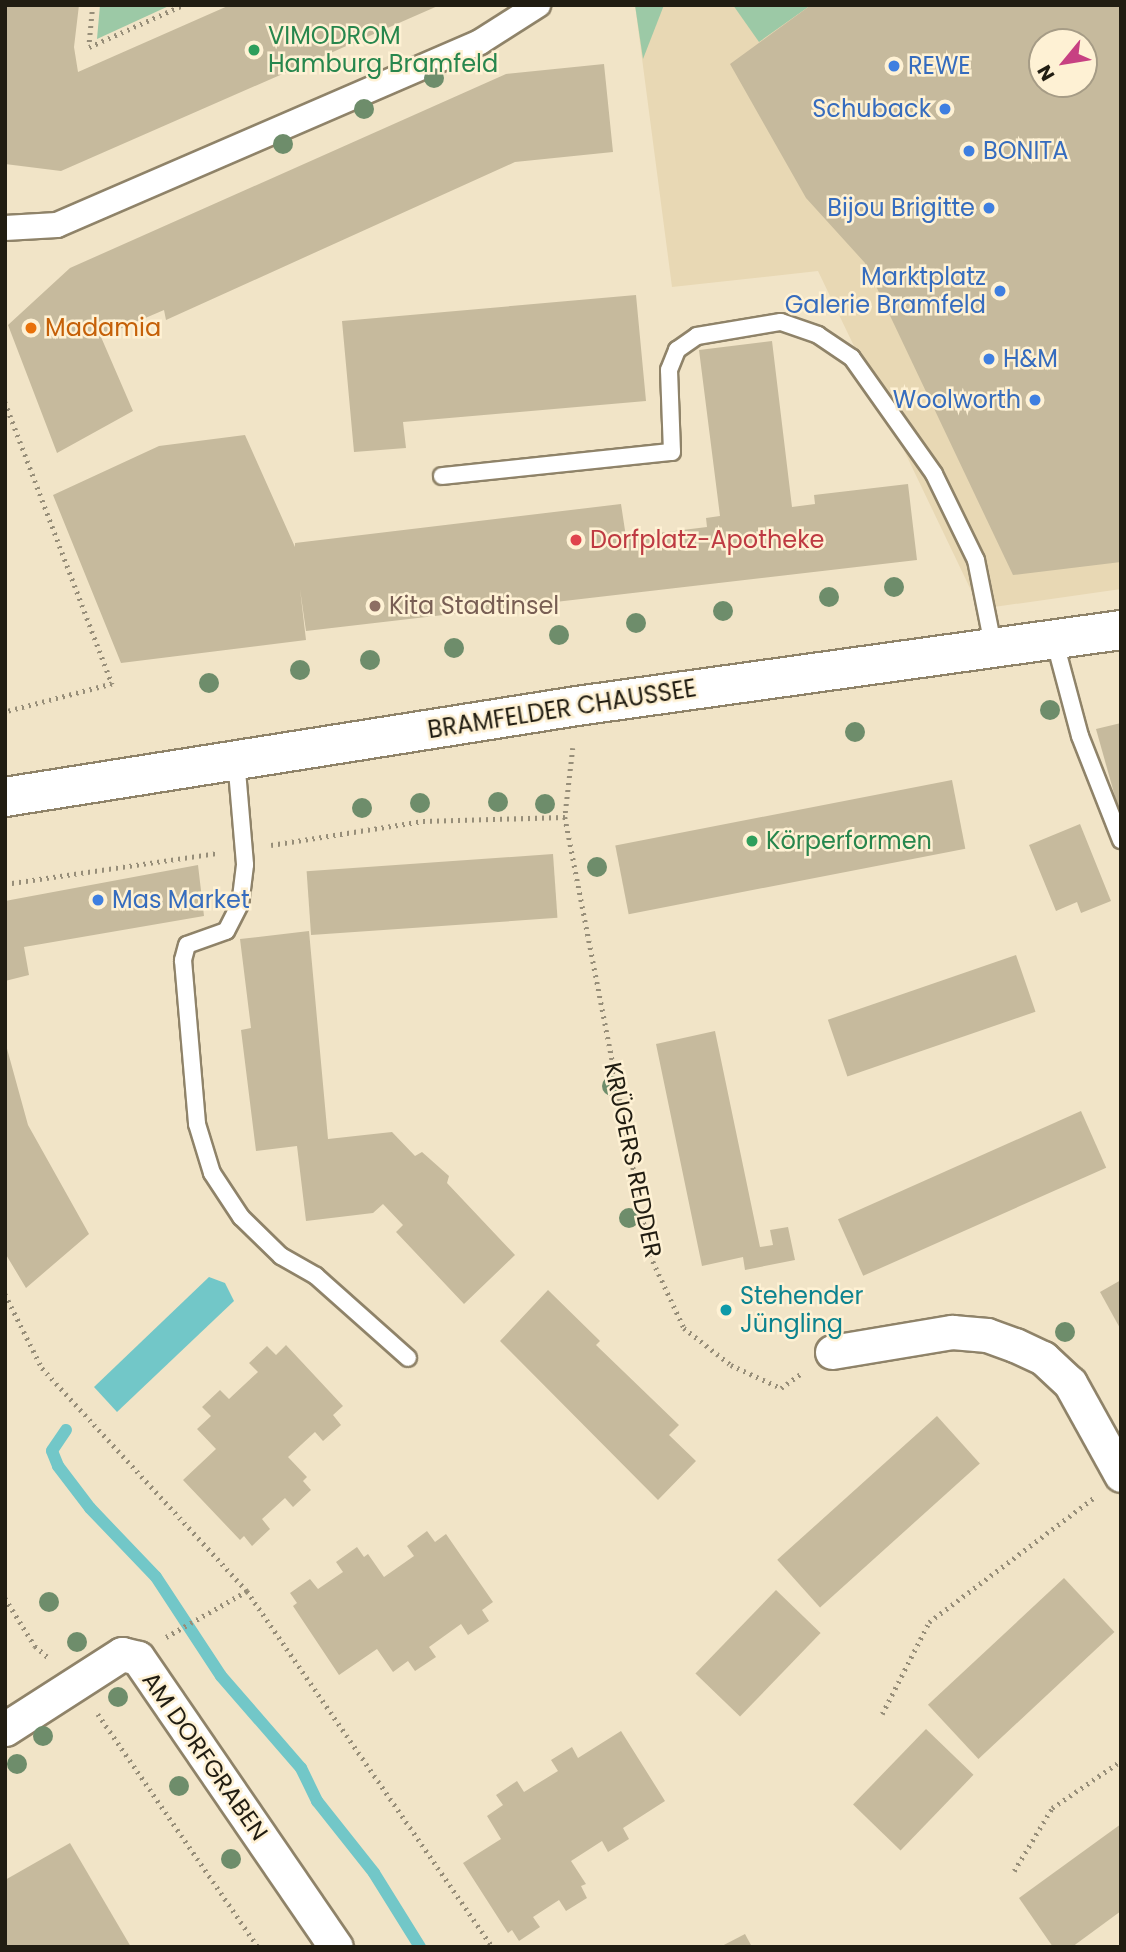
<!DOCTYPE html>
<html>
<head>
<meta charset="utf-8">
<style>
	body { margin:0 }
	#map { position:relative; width:1126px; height:1952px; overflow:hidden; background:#f1e4c7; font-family:Poppins,sans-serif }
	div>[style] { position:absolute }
	.built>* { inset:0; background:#e8d8b4 }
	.green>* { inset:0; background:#9cc9a6 }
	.water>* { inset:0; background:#72c7c8 }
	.stream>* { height:12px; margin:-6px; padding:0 6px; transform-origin:6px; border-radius:6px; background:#72c7c8 }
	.building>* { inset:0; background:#c6ba9d; transform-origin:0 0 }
	.path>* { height:4.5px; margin-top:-2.25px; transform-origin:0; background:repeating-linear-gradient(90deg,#978e79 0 2px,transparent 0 7px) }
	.roads { filter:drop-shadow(2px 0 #8f8369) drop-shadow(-2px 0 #8f8369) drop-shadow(0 2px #8f8369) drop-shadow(0 -2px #8f8369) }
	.service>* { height:16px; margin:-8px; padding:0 8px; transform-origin:8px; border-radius:8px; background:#fff }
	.pedestrian>* { height:24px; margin:-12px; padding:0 12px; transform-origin:12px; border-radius:12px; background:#fff }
	.minor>* { height:33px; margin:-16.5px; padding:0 16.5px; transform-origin:16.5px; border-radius:16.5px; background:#fff }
	.primary>* { height:38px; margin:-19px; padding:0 19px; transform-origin:19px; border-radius:19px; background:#fff }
	.trees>* { width:20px; height:20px; margin:-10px; border-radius:50%; background:#6e8d6b }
	.dots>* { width:19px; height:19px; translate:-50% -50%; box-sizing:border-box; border:4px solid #fef1d4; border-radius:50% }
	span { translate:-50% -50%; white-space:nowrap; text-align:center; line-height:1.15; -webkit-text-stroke:5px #fef1d4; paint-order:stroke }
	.leisure-label { font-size:24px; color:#27864d }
	.left { translate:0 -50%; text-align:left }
	.shop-label { font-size:24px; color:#366cbe }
	.right { translate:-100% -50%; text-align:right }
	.food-label { font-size:24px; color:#c56008 }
	.health-label { font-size:24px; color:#be3a42 }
	.education-label { font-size:24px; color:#785e54 }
	.street-label { font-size:24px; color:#211d12 }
	.culture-label { font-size:24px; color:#0d838f }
	.frame { position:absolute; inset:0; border:7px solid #211d12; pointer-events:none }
	.north { position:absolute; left:1028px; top:28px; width:70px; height:70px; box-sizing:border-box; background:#fef1d4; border:2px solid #a69c86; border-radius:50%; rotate:240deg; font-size:19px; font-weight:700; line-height:28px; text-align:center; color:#211d12 }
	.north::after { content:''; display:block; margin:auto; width:24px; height:32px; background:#c74182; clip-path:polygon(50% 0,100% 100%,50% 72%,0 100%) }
</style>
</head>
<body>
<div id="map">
	<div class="built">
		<i style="clip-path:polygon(evenodd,635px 5px,1121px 5px,1121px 589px,980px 609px,818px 271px,672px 287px,635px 5px,1042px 42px,1084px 42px,1084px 84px,1042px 84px,1042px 42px)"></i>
	</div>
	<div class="green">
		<i style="clip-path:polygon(100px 5px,171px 5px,97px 39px)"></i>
		<i style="clip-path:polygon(635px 5px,664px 5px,643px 59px)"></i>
		<i style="clip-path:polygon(733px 5px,811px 5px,759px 42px)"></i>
	</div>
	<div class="water">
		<i style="clip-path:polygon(209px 1277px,225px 1283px,234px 1301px,117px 1412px,94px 1387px)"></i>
	</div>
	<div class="stream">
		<i style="left:66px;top:1430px;width:25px;rotate:124deg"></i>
		<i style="left:52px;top:1451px;width:16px;rotate:68deg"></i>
		<i style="left:58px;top:1466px;width:53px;rotate:52.7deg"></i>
		<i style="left:90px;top:1508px;width:95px;rotate:46.3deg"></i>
		<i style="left:156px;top:1577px;width:118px;rotate:56.7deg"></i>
		<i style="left:221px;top:1676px;width:122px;rotate:49deg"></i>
		<i style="left:301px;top:1768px;width:37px;rotate:64deg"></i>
		<i style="left:317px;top:1801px;width:92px;rotate:51.6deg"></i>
		<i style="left:374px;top:1873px;width:87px;rotate:58.1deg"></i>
	</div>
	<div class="building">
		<i style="clip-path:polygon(5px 5px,79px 5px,74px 47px,78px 72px,230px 5px,440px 5px,61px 171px,5px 164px)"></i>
		<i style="clip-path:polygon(evenodd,811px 5px,1121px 5px,1121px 562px,1013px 575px,865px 263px,806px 198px,730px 64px,811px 5px,1042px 42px,1084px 42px,1084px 84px,1042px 84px,1042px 42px)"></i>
		<i style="clip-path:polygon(604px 64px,613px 152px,515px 162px,166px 320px,164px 310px,101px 337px,133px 411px,57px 453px,8px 325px,70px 268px,506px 74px)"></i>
		<i style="clip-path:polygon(636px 295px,646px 401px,403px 422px,406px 448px,354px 452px,342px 321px)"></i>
		<i style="clip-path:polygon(772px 341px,792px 507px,815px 504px,814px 495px,908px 484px,917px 560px,306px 631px,300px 589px,306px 640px,121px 663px,53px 495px,159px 446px,245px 435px,295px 547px,295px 543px,621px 504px,626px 537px,707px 527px,706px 518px,720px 516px,699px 350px)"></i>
		<i style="clip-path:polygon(1121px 723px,1121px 818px,1096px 729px)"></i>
		<i style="left:952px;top:780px;width:70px;height:343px;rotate:79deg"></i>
		<i style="clip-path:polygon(1080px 824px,1111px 901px,1081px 913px,1077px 902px,1056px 911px,1029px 845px)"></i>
		<i style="left:553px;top:854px;width:64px;height:247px;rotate:86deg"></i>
		<i style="clip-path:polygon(198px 865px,204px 916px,24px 947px,29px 975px,5px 981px,5px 901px)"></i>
		<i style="clip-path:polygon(309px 931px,328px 1139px,392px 1132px,415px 1156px,422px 1152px,449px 1176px,447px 1183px,515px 1255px,464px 1304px,396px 1232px,403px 1225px,383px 1204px,373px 1213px,306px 1221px,297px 1146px,256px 1151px,241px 1030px,251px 1028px,240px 939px)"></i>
		<i style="left:1016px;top:955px;width:60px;height:199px;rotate:71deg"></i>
		<i style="clip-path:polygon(715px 1031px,760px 1247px,773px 1245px,770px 1230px,788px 1227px,795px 1260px,745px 1270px,743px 1257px,702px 1266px,656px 1044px)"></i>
		<i style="clip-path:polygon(6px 1045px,28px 1125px,89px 1234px,26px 1288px,5px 1253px)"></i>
		<i style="left:1081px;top:1111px;width:62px;height:266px;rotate:66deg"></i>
		<i style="clip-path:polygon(1121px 1280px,1121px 1330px,1100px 1292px)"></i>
		<i style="clip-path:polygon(548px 1290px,600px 1341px,596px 1345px,679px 1425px,669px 1435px,696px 1461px,658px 1500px,500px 1341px)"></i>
		<i style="clip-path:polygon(286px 1345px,343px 1406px,333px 1415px,341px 1425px,323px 1441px,315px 1432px,288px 1457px,307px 1477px,303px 1481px,311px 1490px,293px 1507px,285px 1498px,262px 1519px,270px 1529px,252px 1546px,244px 1536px,240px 1540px,183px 1480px,216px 1449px,197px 1429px,211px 1416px,202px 1407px,220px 1390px,229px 1399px,258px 1372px,249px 1363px,267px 1346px,276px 1355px)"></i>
		<i style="left:937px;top:1416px;width:64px;height:215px;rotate:48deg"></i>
		<i style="clip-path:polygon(427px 1531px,435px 1542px,446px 1534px,493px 1602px,482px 1610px,489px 1621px,468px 1635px,461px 1624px,429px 1647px,436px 1657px,415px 1671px,408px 1661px,393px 1672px,377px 1649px,339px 1675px,293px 1606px,297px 1603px,290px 1593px,310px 1579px,318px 1589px,343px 1572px,336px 1562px,357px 1547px,364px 1557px,368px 1554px,384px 1577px,414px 1556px,407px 1546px)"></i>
		<i style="left:1064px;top:1578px;width:74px;height:186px;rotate:47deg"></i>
		<i style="left:776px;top:1590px;width:62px;height:116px;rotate:44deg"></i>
		<i style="left:926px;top:1729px;width:66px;height:105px;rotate:44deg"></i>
		<i style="clip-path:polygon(621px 1731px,665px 1801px,623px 1828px,629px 1839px,608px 1852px,602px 1841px,571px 1861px,586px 1884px,581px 1886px,587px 1898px,566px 1911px,559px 1900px,533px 1917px,540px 1927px,519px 1941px,512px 1930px,508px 1933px,463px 1863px,501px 1839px,487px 1816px,503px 1805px,496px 1795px,517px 1781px,524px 1792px,558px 1771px,551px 1760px,572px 1747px,578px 1758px)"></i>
		<i style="clip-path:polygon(1121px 1824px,1121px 1911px,1072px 1947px,1053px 1947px,1019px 1898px)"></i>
		<i style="clip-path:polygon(70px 1843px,131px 1947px,5px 1947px,5px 1880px)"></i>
		<i style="clip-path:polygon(745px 1934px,752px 1947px,720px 1947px)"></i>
	</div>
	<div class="path">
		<i style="left:93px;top:5px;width:42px;rotate:95.4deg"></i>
		<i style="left:89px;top:47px;width:103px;rotate:-24.1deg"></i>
		<i style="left:5px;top:402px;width:302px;rotate:69.2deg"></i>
		<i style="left:112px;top:684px;width:111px;rotate:165.3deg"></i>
		<i style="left:573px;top:748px;width:69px;rotate:96.6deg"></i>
		<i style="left:565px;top:817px;width:446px;rotate:79deg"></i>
		<i style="left:650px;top:1255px;width:81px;rotate:65deg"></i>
		<i style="left:684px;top:1328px;width:60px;rotate:38.2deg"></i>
		<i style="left:731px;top:1365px;width:55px;rotate:24.7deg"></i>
		<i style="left:781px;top:1388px;width:26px;rotate:-36deg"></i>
		<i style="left:271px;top:845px;width:154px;rotate:-9deg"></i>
		<i style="left:423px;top:821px;width:142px;rotate:-1.6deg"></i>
		<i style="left:5px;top:884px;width:214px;rotate:-8.3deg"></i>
		<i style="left:5px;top:1294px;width:83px;rotate:63.4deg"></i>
		<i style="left:42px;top:1368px;width:303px;rotate:47.4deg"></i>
		<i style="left:247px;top:1591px;width:433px;rotate:55.4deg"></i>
		<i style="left:5px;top:1598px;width:57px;rotate:58deg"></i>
		<i style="left:35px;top:1646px;width:18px;rotate:41deg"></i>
		<i style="left:166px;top:1637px;width:93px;rotate:-29.6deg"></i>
		<i style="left:98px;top:1714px;width:283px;rotate:55.5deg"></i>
		<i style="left:882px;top:1714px;width:103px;rotate:-62.9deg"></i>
		<i style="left:929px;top:1622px;width:208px;rotate:-37deg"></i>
		<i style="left:1014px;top:1871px;width:74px;rotate:-58.9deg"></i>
		<i style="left:1052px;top:1808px;width:83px;rotate:-34.3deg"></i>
	</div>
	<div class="roads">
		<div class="service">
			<i style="left:442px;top:476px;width:231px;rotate:-6deg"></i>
			<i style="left:672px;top:452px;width:82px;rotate:-92.1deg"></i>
			<i style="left:669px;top:370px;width:22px;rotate:-68deg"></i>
			<i style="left:677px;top:350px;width:24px;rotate:-35deg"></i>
			<i style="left:697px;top:336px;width:85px;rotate:-9.5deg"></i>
			<i style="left:781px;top:322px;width:39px;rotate:19deg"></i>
			<i style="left:818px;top:335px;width:41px;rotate:34.1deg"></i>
			<i style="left:852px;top:358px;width:142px;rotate:54.7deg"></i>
			<i style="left:934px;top:474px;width:96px;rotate:64deg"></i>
			<i style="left:976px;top:560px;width:87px;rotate:78.7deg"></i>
			<i style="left:1054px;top:639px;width:100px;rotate:75deg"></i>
			<i style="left:1080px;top:736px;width:112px;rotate:68.5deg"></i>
			<i style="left:236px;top:759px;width:106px;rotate:85.1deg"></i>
			<i style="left:245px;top:865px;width:39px;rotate:97deg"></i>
			<i style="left:240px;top:904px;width:30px;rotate:117deg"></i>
			<i style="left:226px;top:931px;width:41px;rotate:160.3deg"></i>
			<i style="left:187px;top:945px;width:16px;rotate:105deg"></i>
			<i style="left:183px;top:960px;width:165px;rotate:85.1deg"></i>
			<i style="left:197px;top:1124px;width:51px;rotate:73deg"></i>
			<i style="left:212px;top:1173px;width:53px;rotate:56.6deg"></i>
			<i style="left:241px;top:1217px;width:56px;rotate:44.3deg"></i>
			<i style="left:281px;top:1256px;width:40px;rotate:29.7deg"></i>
			<i style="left:316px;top:1276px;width:123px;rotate:41.7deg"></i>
		</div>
		<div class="pedestrian">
			<i style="left:5px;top:228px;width:52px;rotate:-3.3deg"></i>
			<i style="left:57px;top:225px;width:461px;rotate:-23.4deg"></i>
			<i style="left:480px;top:42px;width:69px;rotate:-32.5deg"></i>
		</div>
		<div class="minor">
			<i style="left:832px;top:1352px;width:122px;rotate:-9.5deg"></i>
			<i style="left:952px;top:1332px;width:35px;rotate:5deg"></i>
			<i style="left:987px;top:1335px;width:30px;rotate:20deg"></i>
			<i style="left:1015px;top:1345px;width:31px;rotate:25deg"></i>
			<i style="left:1043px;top:1358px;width:37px;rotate:43deg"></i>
			<i style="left:1070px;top:1383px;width:105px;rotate:61deg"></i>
			<i style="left:5px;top:1729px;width:139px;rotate:-32.7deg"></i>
			<i style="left:122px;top:1654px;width:16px;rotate:14deg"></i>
			<i style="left:138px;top:1658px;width:350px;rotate:55.6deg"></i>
		</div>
		<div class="primary">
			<i style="left:5px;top:797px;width:579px;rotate:-9.04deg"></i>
			<i style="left:577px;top:706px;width:549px;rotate:-7.95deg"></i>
		</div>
	</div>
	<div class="trees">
		<i style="left:434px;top:78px"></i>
		<i style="left:364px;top:109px"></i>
		<i style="left:283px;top:144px"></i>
		<i style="left:894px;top:587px"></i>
		<i style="left:829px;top:597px"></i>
		<i style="left:723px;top:611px"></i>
		<i style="left:636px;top:623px"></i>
		<i style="left:559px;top:635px"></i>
		<i style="left:454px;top:648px"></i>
		<i style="left:370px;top:660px"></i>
		<i style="left:300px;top:670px"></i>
		<i style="left:209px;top:683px"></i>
		<i style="left:1050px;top:710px"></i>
		<i style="left:855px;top:732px"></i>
		<i style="left:498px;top:802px"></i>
		<i style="left:420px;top:803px"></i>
		<i style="left:545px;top:804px"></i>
		<i style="left:362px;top:808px"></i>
		<i style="left:597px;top:867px"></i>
		<i style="left:612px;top:1086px"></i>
		<i style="left:629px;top:1218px"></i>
		<i style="left:1065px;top:1332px"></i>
		<i style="left:49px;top:1602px"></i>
		<i style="left:77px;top:1642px"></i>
		<i style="left:118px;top:1697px"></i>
		<i style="left:43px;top:1736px"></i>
		<i style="left:17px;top:1764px"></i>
		<i style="left:179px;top:1786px"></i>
		<i style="left:231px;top:1859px"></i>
	</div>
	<div class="dots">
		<i style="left:254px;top:50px;background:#2e9e5b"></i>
		<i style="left:894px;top:66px;background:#3f7fe0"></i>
		<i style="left:945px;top:109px;background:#3f7fe0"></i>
		<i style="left:969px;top:151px;background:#3f7fe0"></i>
		<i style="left:989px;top:208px;background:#3f7fe0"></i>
		<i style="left:1000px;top:291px;background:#3f7fe0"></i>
		<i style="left:31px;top:328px;background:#e8710a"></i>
		<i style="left:989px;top:359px;background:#3f7fe0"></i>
		<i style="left:1035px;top:400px;background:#3f7fe0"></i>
		<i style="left:576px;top:540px;background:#e0444e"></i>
		<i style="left:375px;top:606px;background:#8d6e63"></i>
		<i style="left:752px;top:841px;background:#2e9e5b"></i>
		<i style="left:98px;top:900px;background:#3f7fe0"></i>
		<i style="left:726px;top:1310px;background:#0f9aa8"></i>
	</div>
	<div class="leisure-label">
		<span class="left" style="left:268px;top:50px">VIMODROM<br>Hamburg Bramfeld</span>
		<span class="left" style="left:766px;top:841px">Körperformen</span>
	</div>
	<div class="shop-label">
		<span class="left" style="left:908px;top:66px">REWE</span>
		<span class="right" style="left:931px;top:109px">Schuback</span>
		<span class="left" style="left:983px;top:151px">BONITA</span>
		<span class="right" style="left:975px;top:208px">Bijou Brigitte</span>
		<span class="right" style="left:986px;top:291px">Marktplatz<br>Galerie Bramfeld</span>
		<span class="left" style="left:1003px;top:359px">H&amp;M</span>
		<span class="right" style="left:1021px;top:400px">Woolworth</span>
		<span class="left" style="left:112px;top:900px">Mas Market</span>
	</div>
	<div class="food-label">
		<span class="left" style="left:45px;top:328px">Madamia</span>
	</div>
	<div class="health-label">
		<span class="left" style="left:590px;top:540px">Dorfplatz-Apotheke</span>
	</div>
	<div class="education-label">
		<span class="left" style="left:389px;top:606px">Kita Stadtinsel</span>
	</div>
	<div class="street-label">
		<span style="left:562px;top:709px;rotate:-9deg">BRAMFELDER CHAUSSEE</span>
		<span style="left:633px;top:1160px;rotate:78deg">KRÜGERS REDDER</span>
		<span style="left:205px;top:1756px;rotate:55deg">AM DORFGRABEN</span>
	</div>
	<div class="culture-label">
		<span class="left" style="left:740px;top:1310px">Stehender<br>Jüngling</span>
	</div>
	<div class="frame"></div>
	<div class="north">N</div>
</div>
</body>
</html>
